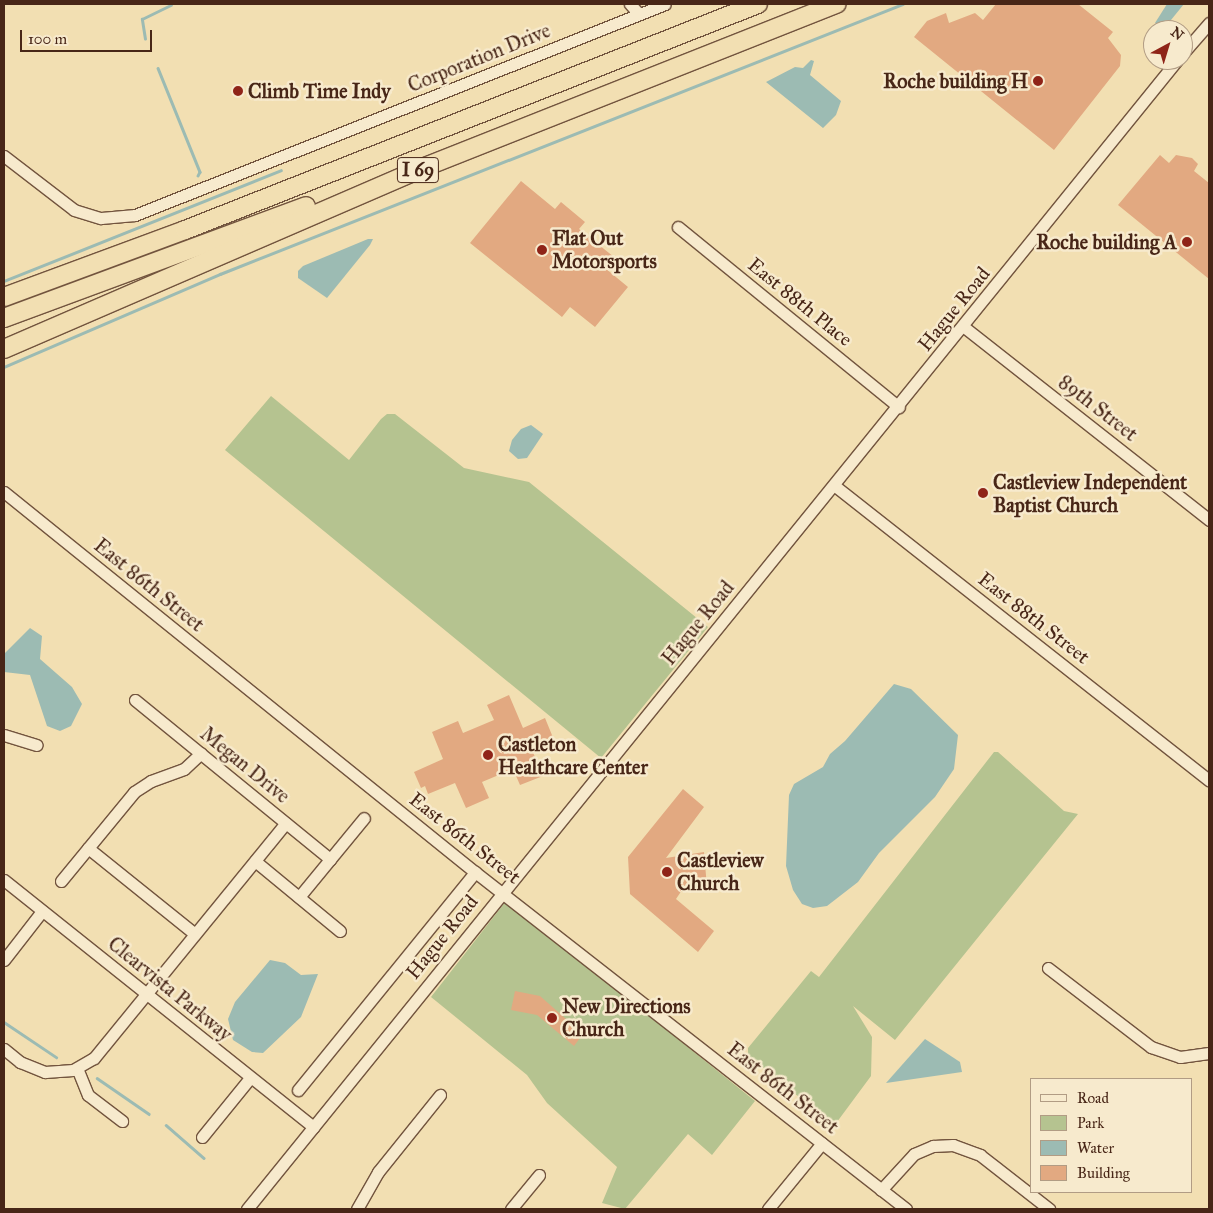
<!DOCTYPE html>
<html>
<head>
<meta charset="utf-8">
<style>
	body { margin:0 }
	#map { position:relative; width:1213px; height:1213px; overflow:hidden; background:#f2dfb2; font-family:"IM FELL Great Primer",serif }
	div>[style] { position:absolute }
	.green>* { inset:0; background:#b5c390 }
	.water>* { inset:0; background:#9cbbb3 }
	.stream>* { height:2.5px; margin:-1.25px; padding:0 1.25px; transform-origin:1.25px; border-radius:1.25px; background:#9cbbb3 }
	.building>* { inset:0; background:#e2a981 }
	.roads { filter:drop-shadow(1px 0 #72543e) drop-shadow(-1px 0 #72543e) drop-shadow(0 1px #72543e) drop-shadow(0 -1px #72543e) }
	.minor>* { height:11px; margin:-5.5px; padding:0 5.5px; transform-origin:5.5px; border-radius:5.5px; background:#f7eacd }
	.highway>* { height:18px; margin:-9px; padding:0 9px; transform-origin:9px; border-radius:9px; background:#f2dfb2 }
	.dots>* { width:14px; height:14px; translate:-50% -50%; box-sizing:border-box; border:2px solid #f7eacd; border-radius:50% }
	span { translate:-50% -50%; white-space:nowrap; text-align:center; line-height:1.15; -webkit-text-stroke:5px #f7eacd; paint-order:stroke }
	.shield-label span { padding:1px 4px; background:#f7eacd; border:1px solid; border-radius:4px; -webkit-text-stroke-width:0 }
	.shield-label { font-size:19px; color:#482617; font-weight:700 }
	.street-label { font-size:20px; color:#482617 }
	.poi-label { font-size:20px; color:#482617; font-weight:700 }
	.right { translate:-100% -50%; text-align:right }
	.left { translate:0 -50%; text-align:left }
	.frame { position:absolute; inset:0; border:5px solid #482617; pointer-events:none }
	.legend { position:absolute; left:1030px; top:1078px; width:162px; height:115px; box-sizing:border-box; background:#f7eacd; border:1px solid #b19c84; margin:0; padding:6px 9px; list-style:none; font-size:15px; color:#482617 }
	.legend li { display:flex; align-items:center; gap:10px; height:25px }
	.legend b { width:25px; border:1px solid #b19c84 }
	.north { position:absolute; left:1143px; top:20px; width:50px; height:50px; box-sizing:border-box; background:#f7eacd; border:1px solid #b19c84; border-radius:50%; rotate:39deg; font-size:14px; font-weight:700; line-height:20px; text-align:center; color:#482617 }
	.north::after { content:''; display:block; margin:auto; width:18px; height:22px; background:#8f2418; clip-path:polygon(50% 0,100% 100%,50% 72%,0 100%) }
	.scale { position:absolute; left:20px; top:30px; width:132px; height:22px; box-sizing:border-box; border:2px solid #482617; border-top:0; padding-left:6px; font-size:15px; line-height:18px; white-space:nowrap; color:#482617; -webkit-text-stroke:4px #f7eacd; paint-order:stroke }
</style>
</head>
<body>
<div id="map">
	<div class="green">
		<i style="clip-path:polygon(271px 396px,349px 460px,381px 419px,387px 414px,395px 414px,464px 468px,529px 482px,708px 627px,601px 758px,225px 450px)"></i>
		<i style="clip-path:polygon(994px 752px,998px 752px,1064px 811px,1078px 814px,895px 1040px,853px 1006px,872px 1037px,871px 1076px,834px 1126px,748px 1055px,748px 1048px,811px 971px,819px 977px)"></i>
		<i style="clip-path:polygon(506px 901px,755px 1101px,712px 1155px,688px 1134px,625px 1209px,602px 1203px,617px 1167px,547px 1103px,527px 1075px,431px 997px)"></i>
	</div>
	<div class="water">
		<i style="clip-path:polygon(1167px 4px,1184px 4px,1171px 20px,1160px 25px,1155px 23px)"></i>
		<i style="clip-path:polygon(811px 60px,814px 61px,810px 75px,841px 101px,836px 115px,823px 128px,766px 82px,795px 67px,803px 68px)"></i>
		<i style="clip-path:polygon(368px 239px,373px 239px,370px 245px,327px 298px,298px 278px,298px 271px,303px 266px)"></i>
		<i style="clip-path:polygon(531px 425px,543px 434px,527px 458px,518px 459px,509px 451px,512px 440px,521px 429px)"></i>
		<i style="clip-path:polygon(30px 628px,42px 636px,40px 659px,72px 687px,82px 704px,71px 726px,60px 731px,47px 726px,30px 675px,4px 672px,4px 654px)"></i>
		<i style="clip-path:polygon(894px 684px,911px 689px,958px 735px,954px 769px,935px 797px,879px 853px,858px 882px,827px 906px,813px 908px,802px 904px,793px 890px,786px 866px,789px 795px,794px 784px,823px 767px,830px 754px,845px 741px)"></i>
		<i style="clip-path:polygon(270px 960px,285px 963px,301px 975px,318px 974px,301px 1017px,263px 1053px,252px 1052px,233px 1040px,228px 1019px,235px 1002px)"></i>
		<i style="clip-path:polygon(925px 1039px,960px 1062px,962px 1072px,886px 1083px)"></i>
	</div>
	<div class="stream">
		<i style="left:145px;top:39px;width:20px;rotate:-99deg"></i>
		<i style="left:142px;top:19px;width:32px;rotate:-26deg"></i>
		<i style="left:158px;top:68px;width:112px;rotate:68deg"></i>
		<i style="left:200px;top:172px;width:4px;rotate:117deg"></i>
		<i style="left:4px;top:281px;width:298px;rotate:-21.8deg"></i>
		<i style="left:4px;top:367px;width:235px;rotate:-23.3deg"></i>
		<i style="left:220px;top:274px;width:734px;rotate:-21.57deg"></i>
		<i style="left:4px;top:1022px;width:63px;rotate:33.9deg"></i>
		<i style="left:97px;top:1078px;width:63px;rotate:34.7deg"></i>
		<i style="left:166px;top:1125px;width:50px;rotate:41deg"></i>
	</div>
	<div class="building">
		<i style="clip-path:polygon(996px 4px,1078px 4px,1113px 32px,1108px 38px,1121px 55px,1120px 66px,1054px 150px,914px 37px,927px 21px,946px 13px,949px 23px,975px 13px,983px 20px)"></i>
		<i style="clip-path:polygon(1160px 155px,1169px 163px,1176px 155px,1192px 158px,1198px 164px,1194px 171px,1209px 183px,1209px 279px,1118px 205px)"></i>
		<i style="clip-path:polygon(521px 181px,555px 209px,561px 202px,585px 222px,579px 229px,614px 257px,605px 268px,628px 287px,595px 327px,570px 307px,562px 317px,470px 243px)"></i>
		<i style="clip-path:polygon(509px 695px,523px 728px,545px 718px,554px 740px,532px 750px,543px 776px,520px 785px,513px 769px,482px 782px,489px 798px,466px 808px,455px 783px,428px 794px,425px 786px,421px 788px,414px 772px,443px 759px,432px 732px,458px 721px,463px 733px,494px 720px,487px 705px)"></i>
		<i style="clip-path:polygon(683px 789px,704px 807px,666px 858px,704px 852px,707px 887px,682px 890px,676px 899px,714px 931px,698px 952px,630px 894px,628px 857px)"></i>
		<i style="clip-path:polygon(515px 991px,540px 996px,583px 1034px,574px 1046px,537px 1015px,511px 1010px)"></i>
	</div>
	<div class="roads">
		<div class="minor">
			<i style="left:630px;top:4px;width:13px;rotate:48deg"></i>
			<i style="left:1183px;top:53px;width:40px;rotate:-49deg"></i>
			<i style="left:4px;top:156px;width:88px;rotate:37.6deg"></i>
			<i style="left:74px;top:210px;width:28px;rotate:17deg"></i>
			<i style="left:101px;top:218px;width:34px;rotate:-5deg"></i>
			<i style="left:135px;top:215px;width:570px;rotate:-21.71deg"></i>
			<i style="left:678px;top:227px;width:285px;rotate:39.2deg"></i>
			<i style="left:964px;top:327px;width:312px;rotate:38.2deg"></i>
			<i style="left:835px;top:486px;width:476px;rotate:38.2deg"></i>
			<i style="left:4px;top:492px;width:605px;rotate:38.9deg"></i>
			<i style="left:475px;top:872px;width:547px;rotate:38.02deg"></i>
			<i style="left:135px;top:700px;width:252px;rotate:39.2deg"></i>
			<i style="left:4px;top:735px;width:34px;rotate:17deg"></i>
			<i style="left:88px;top:848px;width:137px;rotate:38.8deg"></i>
			<i style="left:255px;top:861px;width:110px;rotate:39.5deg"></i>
			<i style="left:4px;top:880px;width:396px;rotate:38.6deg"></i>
			<i style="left:61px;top:881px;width:115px;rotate:-50.6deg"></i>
			<i style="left:134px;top:792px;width:20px;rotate:-33deg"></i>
			<i style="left:151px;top:781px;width:35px;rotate:-20deg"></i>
			<i style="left:184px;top:769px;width:23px;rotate:-43deg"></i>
			<i style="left:299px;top:897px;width:102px;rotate:-50.6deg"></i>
			<i style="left:4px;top:960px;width:62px;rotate:-52.2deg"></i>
			<i style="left:1048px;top:968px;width:130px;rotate:37.5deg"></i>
			<i style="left:1151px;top:1047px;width:31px;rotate:19deg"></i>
			<i style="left:1180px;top:1057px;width:29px;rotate:-8deg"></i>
			<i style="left:4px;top:1049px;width:21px;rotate:39deg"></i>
			<i style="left:20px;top:1062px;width:27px;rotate:22deg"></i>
			<i style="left:45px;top:1072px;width:28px;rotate:-4deg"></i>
			<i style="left:73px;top:1070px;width:24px;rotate:-30deg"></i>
			<i style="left:94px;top:1058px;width:303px;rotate:-50.8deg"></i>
			<i style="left:77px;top:1068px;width:29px;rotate:68deg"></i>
			<i style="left:88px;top:1095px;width:43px;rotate:37.4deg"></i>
			<i style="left:298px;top:1090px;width:281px;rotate:-50.9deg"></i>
			<i style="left:202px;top:1137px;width:76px;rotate:-50.9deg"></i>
			<i style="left:881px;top:1190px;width:49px;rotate:-47.5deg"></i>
			<i style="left:914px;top:1154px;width:21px;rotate:-23deg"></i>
			<i style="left:933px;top:1146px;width:20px;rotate:-3deg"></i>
			<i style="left:953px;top:1145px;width:29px;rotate:20deg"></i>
			<i style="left:980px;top:1155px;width:88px;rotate:38deg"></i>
			<i style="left:247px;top:1209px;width:1478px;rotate:-51.01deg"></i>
			<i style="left:357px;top:1209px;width:43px;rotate:-60.4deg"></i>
			<i style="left:378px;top:1172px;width:99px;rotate:-51.2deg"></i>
			<i style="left:511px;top:1209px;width:44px;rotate:-50.5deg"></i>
			<i style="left:768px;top:1209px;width:85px;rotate:-50.7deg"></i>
		</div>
		<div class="highway">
			<i style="left:4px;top:297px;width:193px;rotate:-20.3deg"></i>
			<i style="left:185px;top:230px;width:616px;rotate:-21.53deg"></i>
			<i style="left:4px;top:318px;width:322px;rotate:-20.3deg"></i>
			<i style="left:4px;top:349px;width:456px;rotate:-23.4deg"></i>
			<i style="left:422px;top:168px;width:446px;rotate:-21.6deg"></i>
		</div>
	</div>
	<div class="dots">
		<i style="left:1038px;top:81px;background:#8f2418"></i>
		<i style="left:238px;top:91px;background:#8f2418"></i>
		<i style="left:1187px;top:242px;background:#8f2418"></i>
		<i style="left:542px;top:250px;background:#8f2418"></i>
		<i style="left:983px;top:493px;background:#8f2418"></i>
		<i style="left:488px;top:755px;background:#8f2418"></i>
		<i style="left:667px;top:872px;background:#8f2418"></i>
		<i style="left:552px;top:1018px;background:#8f2418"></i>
	</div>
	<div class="shield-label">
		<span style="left:418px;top:170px">I 69</span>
	</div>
	<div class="street-label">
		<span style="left:479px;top:58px;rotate:-22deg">Corporation Drive</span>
		<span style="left:800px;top:302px;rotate:39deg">East 88th Place</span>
		<span style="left:954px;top:309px;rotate:-51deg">Hague Road</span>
		<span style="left:1098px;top:408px;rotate:38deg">89th Street</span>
		<span style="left:149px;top:585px;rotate:39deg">East 86th Street</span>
		<span style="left:1034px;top:618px;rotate:38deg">East 88th Street</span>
		<span style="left:698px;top:623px;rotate:-51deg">Hague Road</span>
		<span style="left:245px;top:765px;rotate:39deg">Megan Drive</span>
		<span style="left:465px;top:838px;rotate:38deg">East 86th Street</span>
		<span style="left:442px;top:937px;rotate:-51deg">Hague Road</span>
		<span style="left:170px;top:989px;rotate:39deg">Clearvista Parkway</span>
		<span style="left:783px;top:1088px;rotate:38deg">East 86th Street</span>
	</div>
	<div class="poi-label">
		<span class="right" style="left:1028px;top:81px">Roche building H</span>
		<span class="left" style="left:248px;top:91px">Climb Time Indy</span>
		<span class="left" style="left:552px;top:250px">Flat Out<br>Motorsports</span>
		<span class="right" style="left:1177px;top:242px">Roche building A</span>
		<span class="left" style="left:993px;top:494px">Castleview Independent<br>Baptist Church</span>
		<span class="left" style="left:498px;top:756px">Castleton<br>Healthcare Center</span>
		<span class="left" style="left:677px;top:872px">Castleview<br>Church</span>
		<span class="left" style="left:562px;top:1018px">New Directions<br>Church</span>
	</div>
	<div class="frame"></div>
	<ul class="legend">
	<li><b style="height:6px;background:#f7eacd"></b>Road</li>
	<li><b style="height:14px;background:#b5c390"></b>Park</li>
	<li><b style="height:14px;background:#9cbbb3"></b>Water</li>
	<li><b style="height:14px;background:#e2a981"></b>Building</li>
	</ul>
	<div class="north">N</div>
	<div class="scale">100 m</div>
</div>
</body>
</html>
